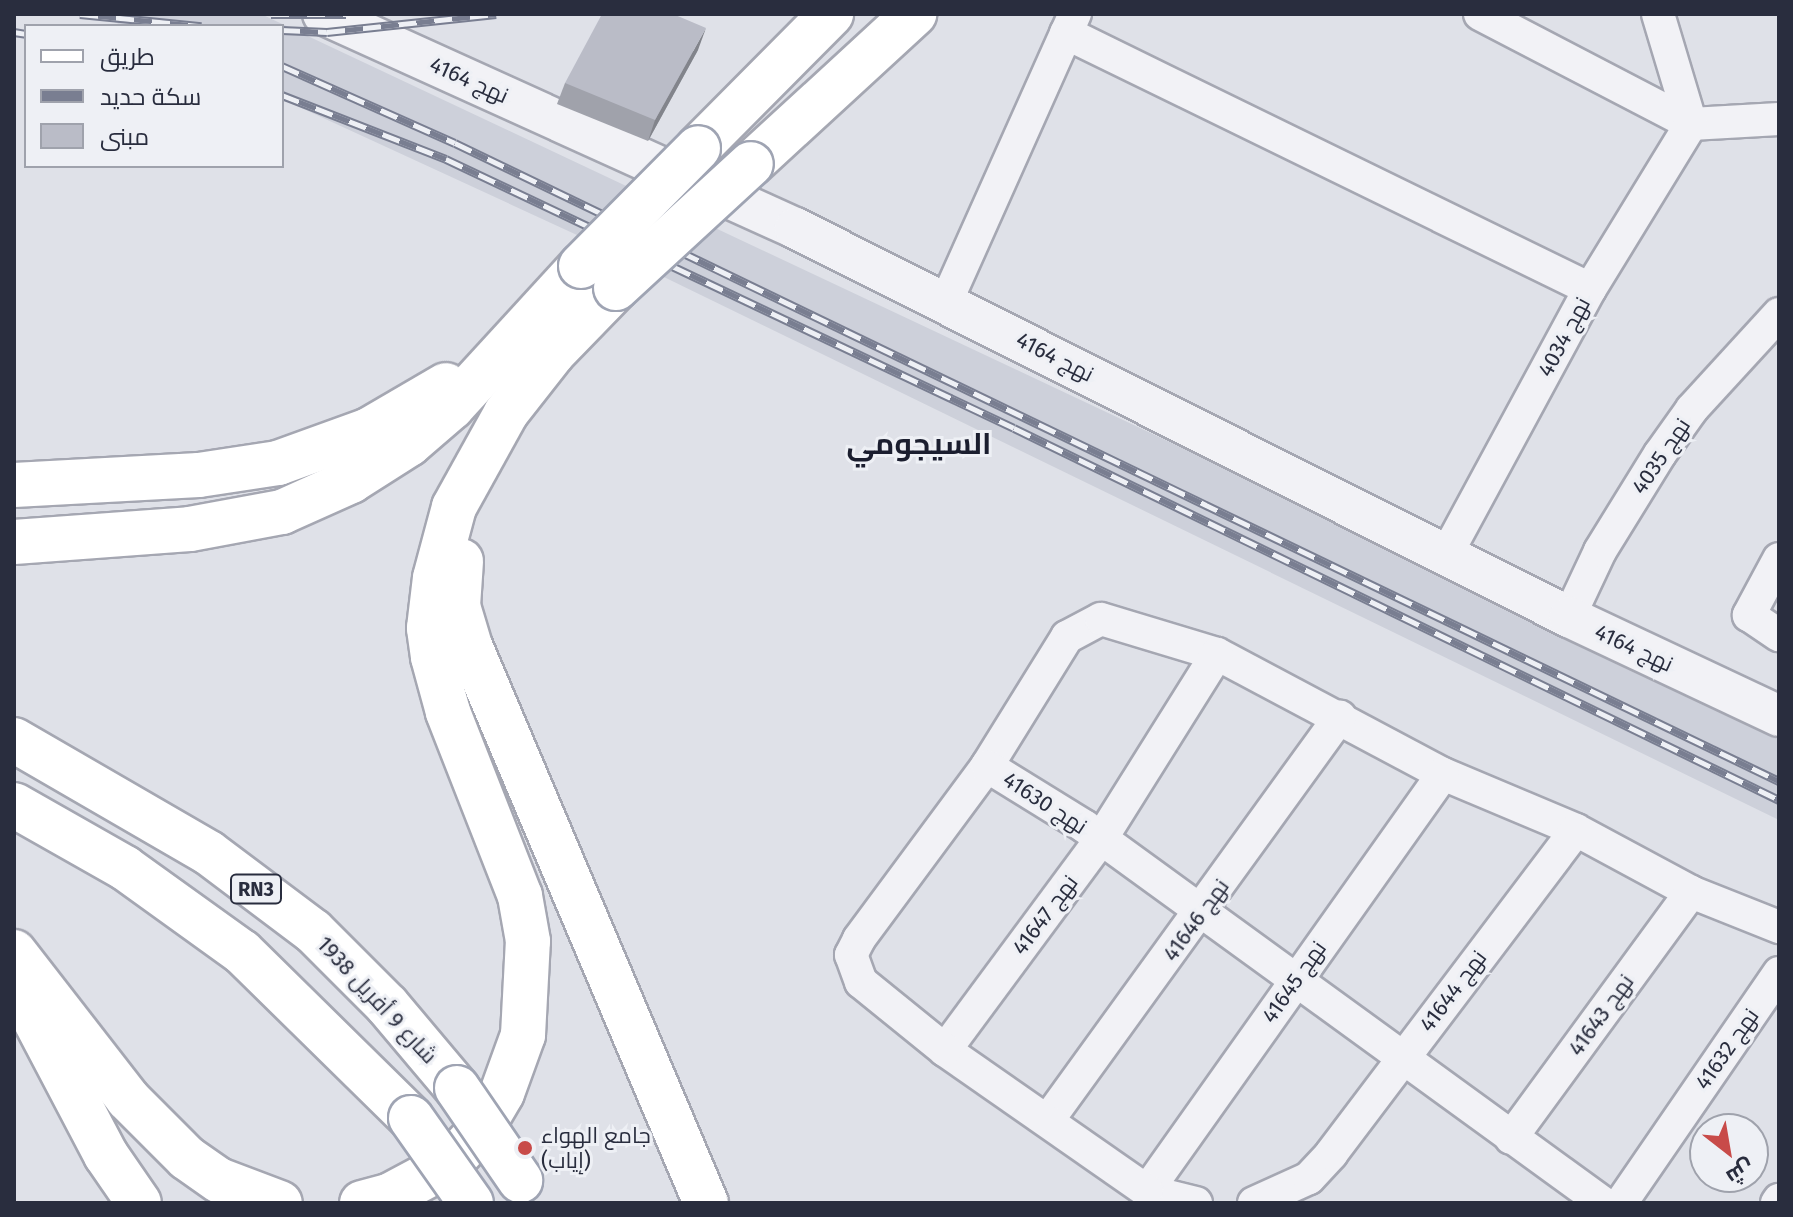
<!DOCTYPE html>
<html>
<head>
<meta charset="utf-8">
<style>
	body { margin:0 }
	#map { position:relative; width:1793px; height:1217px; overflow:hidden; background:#dfe1e8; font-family:"Fira Sans",Cairo,sans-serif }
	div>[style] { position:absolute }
	.built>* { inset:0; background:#cdd0da }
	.roads { filter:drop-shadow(2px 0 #a5a7b2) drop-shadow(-2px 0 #a5a7b2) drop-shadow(0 2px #a5a7b2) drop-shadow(0 -2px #a5a7b2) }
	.minor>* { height:32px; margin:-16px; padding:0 16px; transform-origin:16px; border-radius:16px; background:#f2f2f6 }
	.tertiary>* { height:40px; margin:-20px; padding:0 20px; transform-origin:20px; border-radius:20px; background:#f2f2f6 }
	.primary>* { height:44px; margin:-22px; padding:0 22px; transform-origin:22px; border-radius:22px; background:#fff }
	.rail>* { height:9px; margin-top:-4.5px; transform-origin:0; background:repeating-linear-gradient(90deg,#eef0f5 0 18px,#797e91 0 36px); box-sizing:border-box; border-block:2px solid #797e91 }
	.bridges { filter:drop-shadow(2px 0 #9fa4b3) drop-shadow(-2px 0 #9fa4b3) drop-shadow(0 2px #9fa4b3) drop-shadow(0 -2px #9fa4b3) }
	.primary-bridge>* { height:44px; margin:-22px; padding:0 22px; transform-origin:22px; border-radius:22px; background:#fff }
	.wall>* { inset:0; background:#a0a2ab }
	.shaded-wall>* { inset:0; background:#82848b }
	.building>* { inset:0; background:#babcc7 }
	.dots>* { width:22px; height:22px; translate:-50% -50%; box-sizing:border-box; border:4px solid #eef0f5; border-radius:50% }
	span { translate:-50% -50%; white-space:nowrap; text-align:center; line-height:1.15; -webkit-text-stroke:6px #eef0f5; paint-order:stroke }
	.shield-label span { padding:2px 6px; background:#eef0f5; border:2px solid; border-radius:6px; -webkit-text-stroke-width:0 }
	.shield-label { font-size:20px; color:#292d3e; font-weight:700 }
	.street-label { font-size:22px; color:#292d3e }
	.poi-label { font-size:22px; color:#292d3e }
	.left { translate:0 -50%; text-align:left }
	.district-label { font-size:30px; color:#1b1e2f; font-weight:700 }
	.frame { position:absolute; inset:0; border:16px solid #292d3e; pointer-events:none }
	.legend { position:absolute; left:24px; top:24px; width:260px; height:144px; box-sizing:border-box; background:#eef0f5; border:2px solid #9fa2ac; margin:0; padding:10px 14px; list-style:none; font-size:24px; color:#292d3e }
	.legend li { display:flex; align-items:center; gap:16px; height:40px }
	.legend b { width:40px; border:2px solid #9fa2ac }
	.north { position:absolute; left:1689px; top:1113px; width:80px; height:80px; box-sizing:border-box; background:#eef0f5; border:2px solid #9fa2ac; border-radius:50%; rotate:149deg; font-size:22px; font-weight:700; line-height:32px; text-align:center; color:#292d3e }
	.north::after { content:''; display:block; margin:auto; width:28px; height:36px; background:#c84b49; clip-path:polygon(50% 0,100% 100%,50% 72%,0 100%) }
</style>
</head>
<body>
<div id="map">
	<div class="built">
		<i style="clip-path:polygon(97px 14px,261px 14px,1779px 729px,1779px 820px,590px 241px,282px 99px,282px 26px,123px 26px)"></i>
	</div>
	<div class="roads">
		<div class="minor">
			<i style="left:1480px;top:14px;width:238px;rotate:27.5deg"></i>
			<i style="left:1691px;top:124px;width:88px;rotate:-3.3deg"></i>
			<i style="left:1066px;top:33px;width:583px;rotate:26.04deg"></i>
			<i style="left:946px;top:302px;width:316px;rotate:-65.9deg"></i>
			<i style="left:1446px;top:555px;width:302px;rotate:-61.6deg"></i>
			<i style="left:1590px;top:289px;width:193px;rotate:-58.5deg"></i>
			<i style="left:1691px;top:124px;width:115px;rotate:-106.7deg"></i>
			<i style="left:1779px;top:559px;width:64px;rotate:118.2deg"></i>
			<i style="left:1749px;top:615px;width:36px;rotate:34deg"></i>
			<i style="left:1569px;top:617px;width:73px;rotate:-64.8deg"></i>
			<i style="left:1600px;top:551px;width:114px;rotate:-58.3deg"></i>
			<i style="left:1660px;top:454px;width:55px;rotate:-54.6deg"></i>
			<i style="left:1692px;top:409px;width:129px;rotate:-47.5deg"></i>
			<i style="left:987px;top:766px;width:152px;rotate:-58.2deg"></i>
			<i style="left:1067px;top:637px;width:38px;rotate:-28deg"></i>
			<i style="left:1101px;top:619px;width:121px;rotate:16.8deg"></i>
			<i style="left:1217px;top:654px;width:256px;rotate:28deg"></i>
			<i style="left:1443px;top:774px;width:144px;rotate:22.8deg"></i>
			<i style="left:1576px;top:830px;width:131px;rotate:28.3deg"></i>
			<i style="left:1691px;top:892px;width:95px;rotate:21.7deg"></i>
			<i style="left:945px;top:1050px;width:262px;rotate:-53.5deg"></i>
			<i style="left:1101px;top:839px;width:218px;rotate:-57.9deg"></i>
			<i style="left:1048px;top:1120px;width:498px;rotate:-54.1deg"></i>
			<i style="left:1511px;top:1138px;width:305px;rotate:-53.8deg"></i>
			<i style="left:1147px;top:1191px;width:511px;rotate:-54.63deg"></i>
			<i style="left:1196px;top:1203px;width:50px;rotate:-166.2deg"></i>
			<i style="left:1147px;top:1191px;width:246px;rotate:-145.1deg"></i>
			<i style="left:945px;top:1050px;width:108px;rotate:-141deg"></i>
			<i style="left:861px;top:982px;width:29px;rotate:-110deg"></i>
			<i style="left:851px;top:955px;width:18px;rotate:-63deg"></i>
			<i style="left:859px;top:939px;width:215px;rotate:-53.5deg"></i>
			<i style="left:987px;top:766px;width:114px;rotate:31.7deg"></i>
			<i style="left:1084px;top:826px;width:641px;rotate:35.99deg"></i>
			<i style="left:1254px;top:1203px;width:60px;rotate:-24.4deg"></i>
			<i style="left:1309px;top:1178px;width:33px;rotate:-47deg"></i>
			<i style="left:1331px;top:1154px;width:406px;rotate:-52.9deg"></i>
			<i style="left:1621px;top:1203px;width:279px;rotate:-55.5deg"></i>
			<i style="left:1777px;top:1203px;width:4px;rotate:-56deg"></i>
		</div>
		<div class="tertiary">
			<i style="left:323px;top:14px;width:518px;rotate:24.39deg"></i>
			<i style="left:795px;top:228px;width:866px;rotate:26.68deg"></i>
			<i style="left:1569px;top:617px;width:232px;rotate:25.2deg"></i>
		</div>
		<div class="primary">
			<i style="left:698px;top:148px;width:189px;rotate:-45.2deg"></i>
			<i style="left:751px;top:164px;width:222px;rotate:-42.6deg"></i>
			<i style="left:14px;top:485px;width:185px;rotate:-3.1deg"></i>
			<i style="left:199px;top:475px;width:80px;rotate:-8.6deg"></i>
			<i style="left:278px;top:463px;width:97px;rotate:-19.9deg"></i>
			<i style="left:369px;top:430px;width:89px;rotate:-30.3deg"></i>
			<i style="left:14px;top:542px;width:176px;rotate:-4.2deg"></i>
			<i style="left:190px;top:529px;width:94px;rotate:-10.5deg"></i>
			<i style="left:282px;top:512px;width:76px;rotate:-24.2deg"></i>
			<i style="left:351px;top:481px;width:69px;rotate:-32.5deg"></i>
			<i style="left:409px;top:444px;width:57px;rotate:-40.7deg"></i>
			<i style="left:452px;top:407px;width:191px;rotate:-47.5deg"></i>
			<i style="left:461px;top:561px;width:45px;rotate:93.8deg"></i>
			<i style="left:458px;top:606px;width:42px;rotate:73.3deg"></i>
			<i style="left:470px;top:646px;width:605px;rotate:67.04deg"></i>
			<i style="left:14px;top:740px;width:225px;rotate:30.1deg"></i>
			<i style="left:209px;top:853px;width:130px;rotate:36.9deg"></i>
			<i style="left:313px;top:931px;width:105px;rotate:45deg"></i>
			<i style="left:387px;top:1005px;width:109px;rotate:49.9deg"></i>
			<i style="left:14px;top:805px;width:128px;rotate:29.6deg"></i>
			<i style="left:125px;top:868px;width:144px;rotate:35.7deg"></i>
			<i style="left:242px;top:952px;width:237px;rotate:44.5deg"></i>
			<i style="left:14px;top:952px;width:186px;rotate:52.2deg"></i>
			<i style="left:128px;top:1099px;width:83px;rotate:45deg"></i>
			<i style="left:187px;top:1158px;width:39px;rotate:35deg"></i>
			<i style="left:219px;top:1180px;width:65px;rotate:20.7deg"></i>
			<i style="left:24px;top:999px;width:176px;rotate:62.3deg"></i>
			<i style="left:106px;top:1155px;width:58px;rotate:55.5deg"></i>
			<i style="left:362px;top:1203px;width:28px;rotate:-15deg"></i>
			<i style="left:389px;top:1196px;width:68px;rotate:-28.1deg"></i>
			<i style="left:449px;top:1164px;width:44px;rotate:-46.8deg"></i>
			<i style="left:479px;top:1132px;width:45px;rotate:-59.5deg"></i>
			<i style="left:502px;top:1093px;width:62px;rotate:-70.1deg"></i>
			<i style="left:523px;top:1035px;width:94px;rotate:-87deg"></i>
			<i style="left:528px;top:941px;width:46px;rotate:-100.1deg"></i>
			<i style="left:520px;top:896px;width:198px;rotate:-111.4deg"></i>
			<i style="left:448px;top:712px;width:57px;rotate:-105.3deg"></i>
			<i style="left:433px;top:657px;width:29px;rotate:-98deg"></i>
			<i style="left:429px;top:628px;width:50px;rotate:-83.2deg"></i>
			<i style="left:435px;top:578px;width:73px;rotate:-75deg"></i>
			<i style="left:454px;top:507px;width:107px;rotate:-61deg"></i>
			<i style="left:506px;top:413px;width:76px;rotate:-51.9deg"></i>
			<i style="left:553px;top:353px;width:91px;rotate:-45.9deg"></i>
		</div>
	</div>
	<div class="rail">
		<i style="left:80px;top:14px;width:122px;rotate:5.7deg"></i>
		<i style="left:271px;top:14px;width:75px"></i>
		<i style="left:282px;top:30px;width:45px;rotate:2.5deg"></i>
		<i style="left:327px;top:32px;width:170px;rotate:-6.1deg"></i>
		<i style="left:14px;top:32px;width:12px;rotate:9deg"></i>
		<i style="left:282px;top:66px;width:189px;rotate:24deg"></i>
		<i style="left:455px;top:143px;width:1470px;rotate:25.73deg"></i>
		<i style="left:282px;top:95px;width:176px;rotate:21.3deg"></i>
		<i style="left:446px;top:159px;width:628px;rotate:25.34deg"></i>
		<i style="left:1014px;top:428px;width:851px;rotate:25.93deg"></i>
	</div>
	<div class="bridges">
		<div class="primary-bridge">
			<i style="left:581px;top:266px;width:166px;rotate:-45.2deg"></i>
			<i style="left:616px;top:288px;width:183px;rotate:-42.6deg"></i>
			<i style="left:457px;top:1088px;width:112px;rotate:55.6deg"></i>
			<i style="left:411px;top:1118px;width:104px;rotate:54.8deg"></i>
		</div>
	</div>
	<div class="wall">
		<i style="clip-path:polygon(698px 50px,648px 141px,557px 104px,565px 83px)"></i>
	</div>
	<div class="shaded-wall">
		<i style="clip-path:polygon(706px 28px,698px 50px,648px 141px,655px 120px)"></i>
	</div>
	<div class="building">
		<i style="clip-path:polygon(602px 14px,673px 14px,706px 28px,655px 120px,565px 83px)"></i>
	</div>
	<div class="dots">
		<i style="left:525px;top:1148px;background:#c84b49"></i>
	</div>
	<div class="shield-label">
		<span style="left:256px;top:889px">RN3</span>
	</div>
	<div class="street-label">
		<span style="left:469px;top:80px;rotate:24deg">نهج 4164</span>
		<span style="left:1564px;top:337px;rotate:-62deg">نهج 4034</span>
		<span style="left:1055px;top:357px;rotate:27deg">نهج 4164</span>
		<span style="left:1661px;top:456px;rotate:-56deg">نهج 4035</span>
		<span style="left:1634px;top:648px;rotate:25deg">نهج 4164</span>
		<span style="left:1045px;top:803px;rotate:33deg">نهج 41630</span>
		<span style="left:1045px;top:915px;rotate:-53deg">نهج 41647</span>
		<span style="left:1196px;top:920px;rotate:-54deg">نهج 41646</span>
		<span style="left:1294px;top:982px;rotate:-55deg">نهج 41645</span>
		<span style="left:1453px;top:991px;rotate:-53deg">نهج 41644</span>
		<span style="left:377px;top:1000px;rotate:47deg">شارع 9 أفريل 1938</span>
		<span style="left:1601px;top:1015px;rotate:-54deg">نهج 41643</span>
		<span style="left:1727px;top:1049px;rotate:-55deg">نهج 41632</span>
	</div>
	<div class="poi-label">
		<span class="left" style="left:541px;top:1148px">جامع الهواء<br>(إياب)</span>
	</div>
	<div class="district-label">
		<span style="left:919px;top:444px">السيجومي</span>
	</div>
	<div class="frame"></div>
	<ul class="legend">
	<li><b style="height:10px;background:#fff"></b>طريق</li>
	<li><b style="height:10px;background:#797e91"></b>سكة حديد</li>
	<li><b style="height:22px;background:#babcc7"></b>مبنى</li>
	</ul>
	<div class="north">ش</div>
</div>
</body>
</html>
